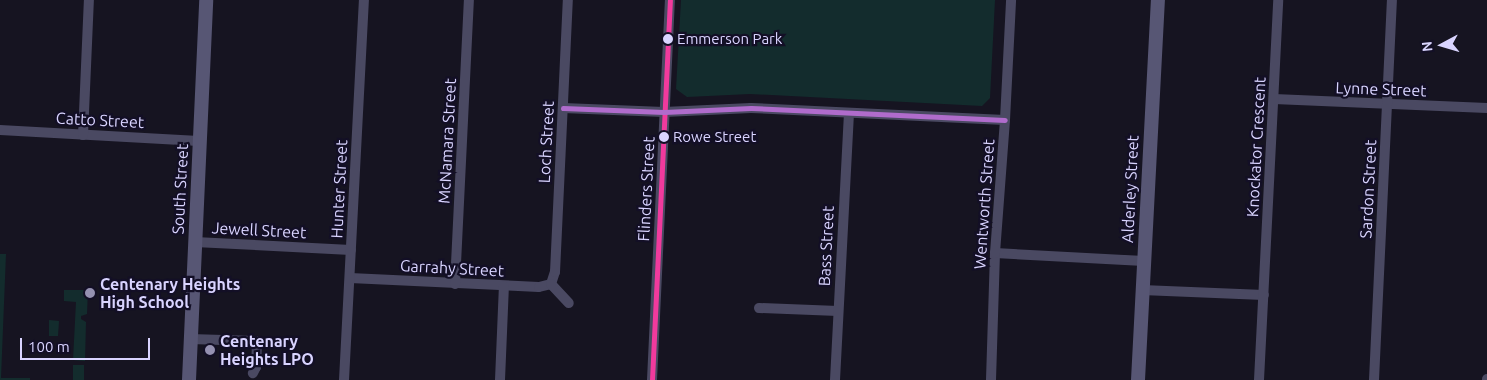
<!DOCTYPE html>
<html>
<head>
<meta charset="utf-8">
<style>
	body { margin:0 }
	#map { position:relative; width:1487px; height:380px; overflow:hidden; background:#161421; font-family:Ubuntu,sans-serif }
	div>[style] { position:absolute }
	.green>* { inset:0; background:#132c2d; transform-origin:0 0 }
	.street>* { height:10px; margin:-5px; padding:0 5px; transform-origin:5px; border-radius:5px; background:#4a4962 }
	.secondary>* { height:14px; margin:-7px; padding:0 7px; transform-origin:7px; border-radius:7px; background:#575674 }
	.bus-1>* { height:5px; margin:-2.5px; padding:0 2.5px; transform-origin:2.5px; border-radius:2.5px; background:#f13a9d }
	.bus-2>* { height:5px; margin:-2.5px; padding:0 2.5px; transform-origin:2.5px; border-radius:2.5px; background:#b06ccc }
	.dots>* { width:14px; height:14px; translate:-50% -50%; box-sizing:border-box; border:2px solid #130f26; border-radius:50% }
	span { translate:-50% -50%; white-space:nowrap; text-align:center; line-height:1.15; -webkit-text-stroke:4.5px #130f26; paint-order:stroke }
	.bus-label { font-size:15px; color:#d9d4ff }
	.left { translate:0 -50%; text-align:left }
	.street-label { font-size:16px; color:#d9d4ff }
	.poi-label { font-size:16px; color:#d9d4ff; font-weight:700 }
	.north { position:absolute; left:1417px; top:20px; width:50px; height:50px; -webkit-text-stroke:4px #130f26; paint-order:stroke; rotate:264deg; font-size:14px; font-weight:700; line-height:20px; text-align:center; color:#d9d4ff }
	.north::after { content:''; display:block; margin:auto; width:18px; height:22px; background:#d9d4ff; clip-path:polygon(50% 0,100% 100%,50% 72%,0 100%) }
	.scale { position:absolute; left:20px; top:338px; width:130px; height:22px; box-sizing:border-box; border:2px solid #d9d4ff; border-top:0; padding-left:6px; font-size:15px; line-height:18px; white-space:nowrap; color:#d9d4ff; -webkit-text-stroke:4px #130f26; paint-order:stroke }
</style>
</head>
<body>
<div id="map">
	<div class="green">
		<i style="clip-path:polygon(681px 0,995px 0,990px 98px,982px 106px,750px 94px,687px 97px,676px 89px)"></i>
		<i style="clip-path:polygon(0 254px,6px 254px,1px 378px,30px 378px,30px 380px,0 380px)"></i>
		<i style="clip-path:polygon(64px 290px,88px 290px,87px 314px,81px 316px,81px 319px,86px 322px,85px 361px,73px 360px,76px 302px,64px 301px)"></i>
		<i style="clip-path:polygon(49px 320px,59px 321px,58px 336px,49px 336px)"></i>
		<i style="left:73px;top:365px;width:11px;height:15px"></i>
	</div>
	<div class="street">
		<i style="left:1274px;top:99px;width:213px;rotate:2.4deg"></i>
		<i style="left:563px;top:108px;width:101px;rotate:2.3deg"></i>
		<i style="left:664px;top:112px;width:87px;rotate:-2.6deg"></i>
		<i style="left:751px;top:108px;width:254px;rotate:2.7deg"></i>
		<i style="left:0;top:130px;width:199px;rotate:3.2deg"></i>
		<i style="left:83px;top:135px;width:135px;rotate:-87.5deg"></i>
		<i style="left:195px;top:242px;width:156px;rotate:2.9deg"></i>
		<i style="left:995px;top:253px;width:149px;rotate:3.1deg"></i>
		<i style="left:350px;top:278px;width:189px;rotate:2.7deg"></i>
		<i style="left:539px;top:287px;width:12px;rotate:-14deg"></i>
		<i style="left:455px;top:284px;width:284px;rotate:-87.2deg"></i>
		<i style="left:551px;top:284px;width:13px;rotate:-72deg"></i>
		<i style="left:555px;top:272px;width:272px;rotate:-87.3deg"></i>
		<i style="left:551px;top:284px;width:26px;rotate:47deg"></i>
		<i style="left:1142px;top:290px;width:122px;rotate:2.3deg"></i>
		<i style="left:759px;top:308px;width:79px;rotate:2.2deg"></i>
		<i style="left:190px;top:339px;width:67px;rotate:1.7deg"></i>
		<i style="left:257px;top:341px;width:26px;rotate:92deg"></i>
		<i style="left:256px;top:367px;width:7px;rotate:117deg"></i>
		<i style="left:344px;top:380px;width:381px;rotate:-87deg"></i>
		<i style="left:500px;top:380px;width:94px;rotate:-87.6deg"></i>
		<i style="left:652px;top:380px;width:380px;rotate:-87.3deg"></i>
		<i style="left:835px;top:380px;width:267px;rotate:-87deg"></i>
		<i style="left:991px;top:380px;width:127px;rotate:-88.2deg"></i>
		<i style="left:995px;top:253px;width:133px;rotate:-85.7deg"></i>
		<i style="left:1005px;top:120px;width:120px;rotate:-87.1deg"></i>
		<i style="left:1259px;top:380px;width:380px;rotate:-87.1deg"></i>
		<i style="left:1374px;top:380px;width:380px;rotate:-87.3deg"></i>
		<i style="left:1487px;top:380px;width:1px;rotate:-90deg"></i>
	</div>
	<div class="secondary">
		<i style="left:189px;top:380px;width:380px;rotate:-87.4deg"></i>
		<i style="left:1138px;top:380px;width:381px;rotate:-87deg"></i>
	</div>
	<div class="bus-1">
		<i style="left:652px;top:380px;width:380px;rotate:-87.3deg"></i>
	</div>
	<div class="bus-2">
		<i style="left:563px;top:108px;width:101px;rotate:2.3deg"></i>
		<i style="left:664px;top:112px;width:87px;rotate:-2.6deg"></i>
		<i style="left:751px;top:108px;width:254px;rotate:2.7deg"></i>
	</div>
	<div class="dots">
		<i style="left:668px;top:39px;background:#d9d4ff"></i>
		<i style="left:664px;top:137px;background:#d9d4ff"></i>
		<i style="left:90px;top:293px;background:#9591b1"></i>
		<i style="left:210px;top:350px;background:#9591b1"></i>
	</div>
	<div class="bus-label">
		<span class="left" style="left:677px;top:39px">Emmerson Park</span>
		<span class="left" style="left:673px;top:137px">Rowe Street</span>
	</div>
	<div class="street-label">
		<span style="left:1381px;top:89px;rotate:2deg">Lynne Street</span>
		<span style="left:100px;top:120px;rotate:3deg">Catto Street</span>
		<span style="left:447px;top:141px;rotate:-87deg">McNamara Street</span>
		<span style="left:546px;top:142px;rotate:-87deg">Loch Street</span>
		<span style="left:1256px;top:147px;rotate:-87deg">Knockator Crescent</span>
		<span style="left:180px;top:189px;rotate:-87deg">South Street</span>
		<span style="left:339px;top:189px;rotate:-87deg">Hunter Street</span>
		<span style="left:646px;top:189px;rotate:-87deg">Flinders Street</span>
		<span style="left:1130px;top:189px;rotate:-87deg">Alderley Street</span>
		<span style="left:1368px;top:189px;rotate:-87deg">Sardon Street</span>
		<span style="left:984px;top:204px;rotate:-86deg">Wentworth Street</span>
		<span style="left:259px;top:230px;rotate:3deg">Jewell Street</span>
		<span style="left:826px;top:246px;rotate:-87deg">Bass Street</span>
		<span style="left:452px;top:268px;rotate:3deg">Garrahy Street</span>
	</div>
	<div class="poi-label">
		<span class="left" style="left:100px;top:293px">Centenary Heights<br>High School</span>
		<span class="left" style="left:220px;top:350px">Centenary<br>Heights LPO</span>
	</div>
	<div class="north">N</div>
	<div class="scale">100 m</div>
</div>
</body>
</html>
